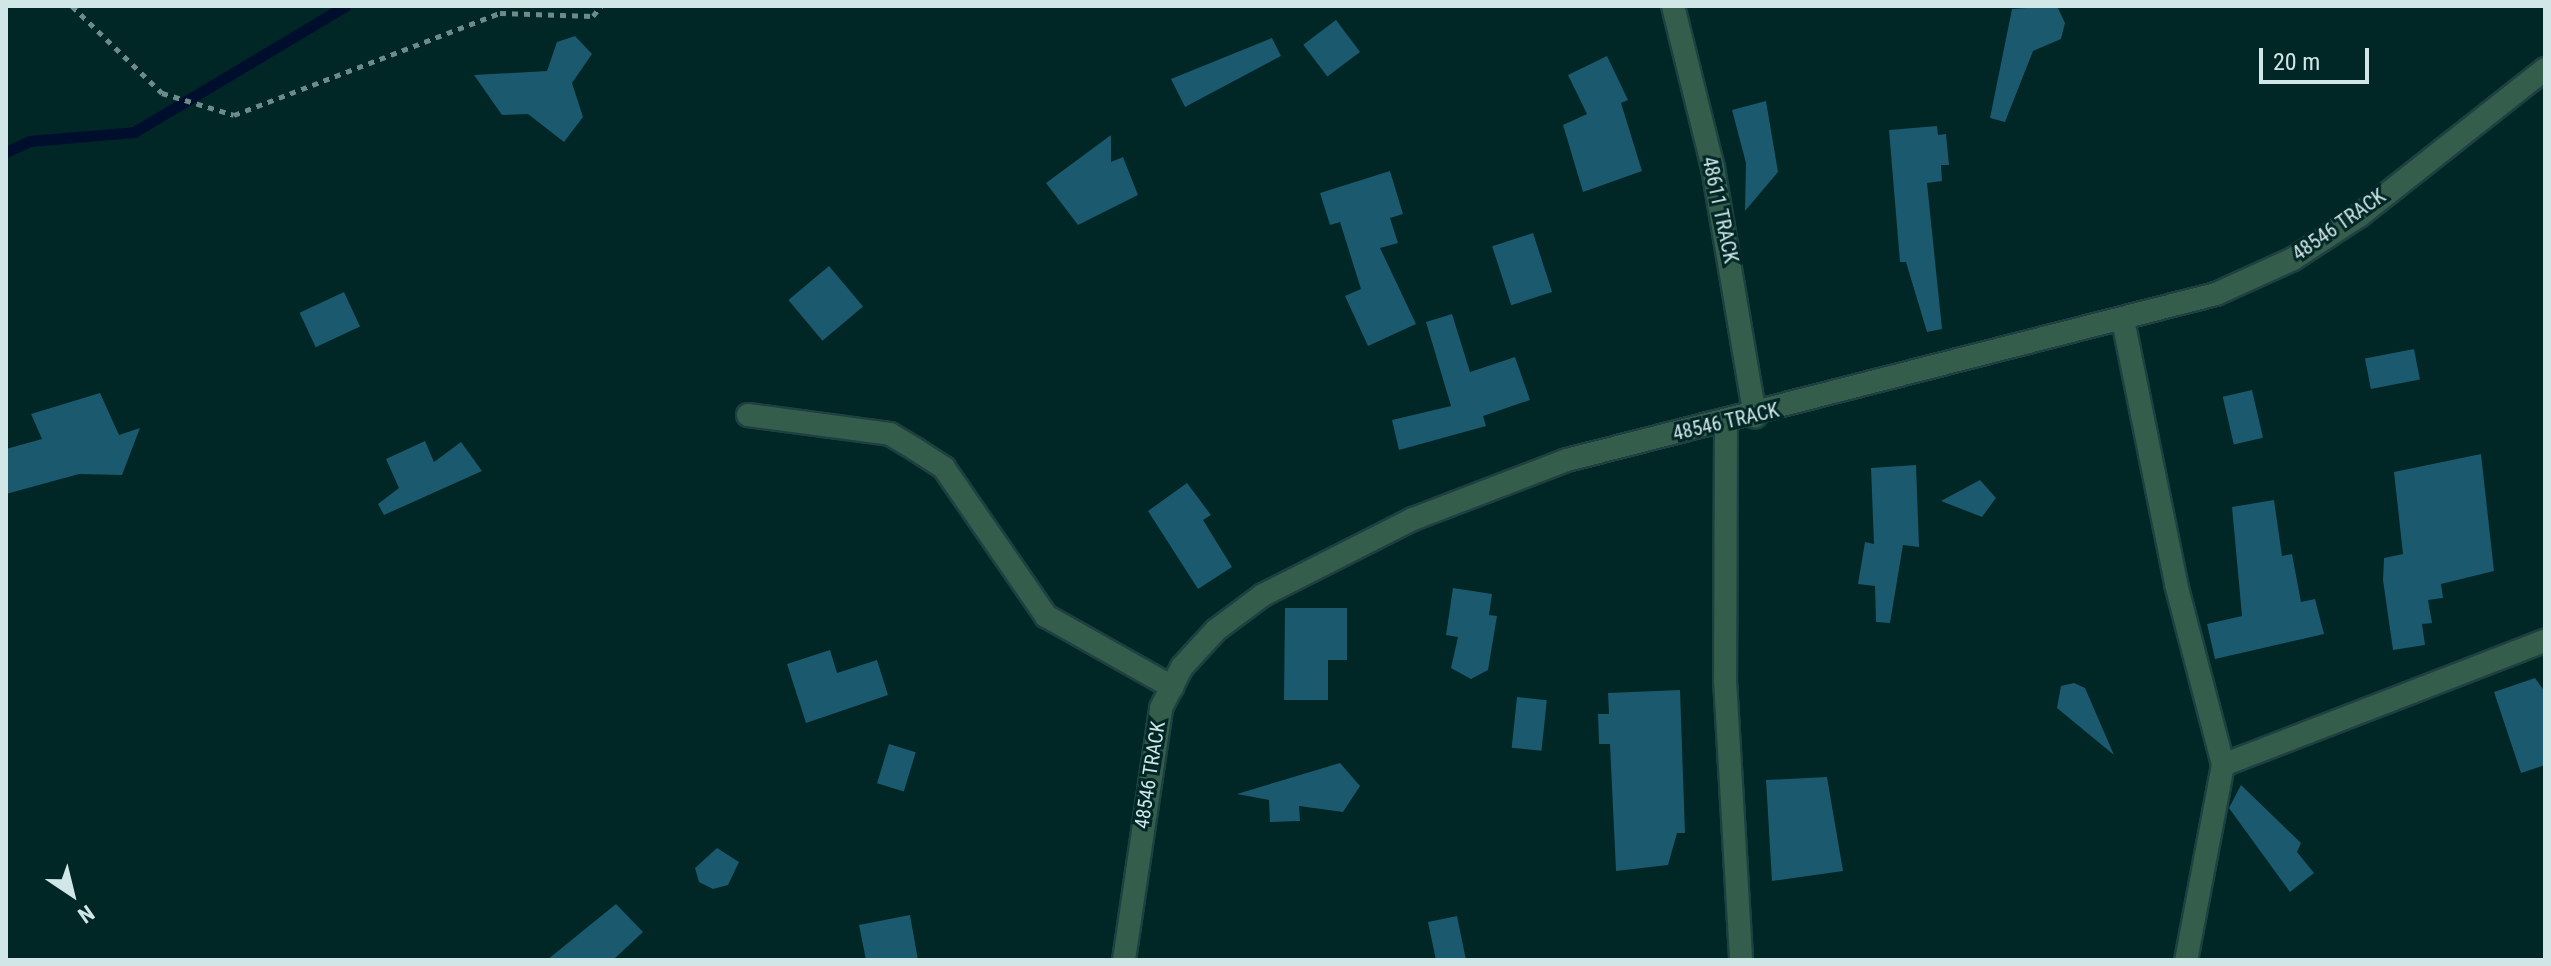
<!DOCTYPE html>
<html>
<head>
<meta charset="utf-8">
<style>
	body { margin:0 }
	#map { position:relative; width:2551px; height:966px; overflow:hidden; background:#002626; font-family:"Roboto Condensed",sans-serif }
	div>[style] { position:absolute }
	.stream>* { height:11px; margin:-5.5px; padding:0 5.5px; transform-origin:5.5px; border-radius:5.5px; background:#000e2e }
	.building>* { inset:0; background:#1a596e; transform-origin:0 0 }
	.path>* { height:5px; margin-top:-2.5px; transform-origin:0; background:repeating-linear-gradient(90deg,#6e8b8b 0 6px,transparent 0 12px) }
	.roads { filter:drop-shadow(2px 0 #1d4141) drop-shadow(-2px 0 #1d4141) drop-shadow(0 2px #1d4141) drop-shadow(0 -2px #1d4141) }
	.minor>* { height:22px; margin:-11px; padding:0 11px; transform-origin:11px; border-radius:11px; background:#355d4c }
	span { translate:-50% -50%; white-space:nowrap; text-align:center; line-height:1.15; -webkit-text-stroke:6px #002626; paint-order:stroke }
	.street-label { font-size:20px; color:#d1e6e6 }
	.frame { position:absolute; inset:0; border:8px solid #d1e6e6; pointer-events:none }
	.north { position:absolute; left:32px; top:854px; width:80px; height:80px; -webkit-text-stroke:6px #002626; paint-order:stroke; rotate:145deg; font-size:22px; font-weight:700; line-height:32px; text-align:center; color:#d1e6e6 }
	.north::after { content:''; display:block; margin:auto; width:28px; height:36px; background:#d1e6e6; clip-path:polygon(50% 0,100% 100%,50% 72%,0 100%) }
	.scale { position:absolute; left:2259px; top:48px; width:110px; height:36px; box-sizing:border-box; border:4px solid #d1e6e6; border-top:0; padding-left:10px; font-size:24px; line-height:28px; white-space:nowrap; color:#d1e6e6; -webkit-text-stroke:6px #002626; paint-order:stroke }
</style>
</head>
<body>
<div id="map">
	<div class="stream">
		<i style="left:6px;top:152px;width:26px;rotate:-25deg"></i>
		<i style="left:30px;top:141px;width:104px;rotate:-4.9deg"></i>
		<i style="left:134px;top:132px;width:246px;rotate:-30.8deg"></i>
	</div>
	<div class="building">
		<i style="clip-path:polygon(2057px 6px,2065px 23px,2061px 39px,2033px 51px,2005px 122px,1990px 118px,2012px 9px)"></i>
		<i style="left:1336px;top:20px;width:40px;height:41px;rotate:53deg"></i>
		<i style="clip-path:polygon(575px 36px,592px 54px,572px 83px,583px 117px,564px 142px,528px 114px,502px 115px,474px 75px,547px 71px,557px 42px)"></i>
		<i style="clip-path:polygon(1272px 38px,1281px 56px,1185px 107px,1171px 79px)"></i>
		<i style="clip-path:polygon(1607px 56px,1628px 100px,1621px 103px,1642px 171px,1583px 192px,1563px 125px,1587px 114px,1568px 75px)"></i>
		<i style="clip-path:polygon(1766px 101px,1778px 172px,1745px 211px,1746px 163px,1732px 110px)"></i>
		<i style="clip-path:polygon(1937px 126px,1938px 135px,1946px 134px,1949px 165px,1941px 165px,1942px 181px,1927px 183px,1942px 329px,1927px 332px,1906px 262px,1900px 262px,1889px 130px)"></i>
		<i style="clip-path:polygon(1111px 135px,1111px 162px,1123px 157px,1138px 195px,1078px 225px,1046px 183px)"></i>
		<i style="clip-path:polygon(1390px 171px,1403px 214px,1390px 218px,1398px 243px,1380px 248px,1416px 324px,1368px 346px,1345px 296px,1361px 289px,1340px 222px,1330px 225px,1320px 193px)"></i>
		<i style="left:1533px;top:233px;width:62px;height:43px;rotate:72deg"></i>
		<i style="left:829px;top:266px;width:53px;height:53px;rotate:50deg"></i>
		<i style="left:344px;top:292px;width:38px;height:49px;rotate:65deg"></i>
		<i style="clip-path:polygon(1452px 314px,1470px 372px,1515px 357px,1530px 400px,1483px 416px,1486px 426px,1399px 450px,1392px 420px,1451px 406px,1426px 322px)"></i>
		<i style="left:2414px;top:349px;width:31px;height:50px;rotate:79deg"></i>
		<i style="left:2252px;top:390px;width:49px;height:30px;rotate:77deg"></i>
		<i style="clip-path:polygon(100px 393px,119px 435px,140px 428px,122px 475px,79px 474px,6px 494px,6px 449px,42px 439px,31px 414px)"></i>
		<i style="clip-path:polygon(425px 441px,434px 462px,461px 442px,482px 471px,384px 515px,378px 504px,399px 488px,386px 459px)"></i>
		<i style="clip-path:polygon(2481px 454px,2494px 571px,2441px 584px,2443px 598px,2428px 600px,2432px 623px,2422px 624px,2425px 645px,2393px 650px,2383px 580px,2384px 558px,2403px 554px,2394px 472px)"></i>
		<i style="clip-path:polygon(1916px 465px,1919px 547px,1903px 545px,1890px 623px,1876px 622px,1875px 586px,1858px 584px,1865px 542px,1874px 544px,1871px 468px)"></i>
		<i style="clip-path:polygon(1980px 480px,1996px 498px,1982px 517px,1941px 501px)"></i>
		<i style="clip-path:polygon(1187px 483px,1211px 515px,1203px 520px,1232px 567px,1198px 589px,1148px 511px)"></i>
		<i style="clip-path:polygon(2274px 500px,2282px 556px,2292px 554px,2301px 602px,2315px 599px,2324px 634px,2215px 659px,2207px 624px,2242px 616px,2232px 507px)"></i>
		<i style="clip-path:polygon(1453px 588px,1492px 594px,1489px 615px,1497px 616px,1488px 670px,1471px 679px,1451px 668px,1458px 637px,1446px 635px)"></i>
		<i style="clip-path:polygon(1285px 608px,1347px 608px,1347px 660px,1328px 660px,1328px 700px,1284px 700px)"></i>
		<i style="clip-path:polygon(830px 650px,837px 673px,877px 660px,888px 695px,806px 723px,787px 664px)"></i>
		<i style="clip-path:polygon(2535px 678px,2545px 692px,2545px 765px,2521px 773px,2494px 692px)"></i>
		<i style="clip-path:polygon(2074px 683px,2085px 688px,2114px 755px,2057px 708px,2061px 686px)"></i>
		<i style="clip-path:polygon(1680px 690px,1685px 833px,1677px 833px,1668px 865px,1616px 871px,1610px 744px,1599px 744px,1598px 714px,1609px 714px,1608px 693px)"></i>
		<i style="left:1517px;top:697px;width:30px;height:51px;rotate:6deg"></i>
		<i style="left:889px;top:744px;width:28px;height:41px;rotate:17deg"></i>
		<i style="clip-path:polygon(1340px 763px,1360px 786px,1343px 812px,1299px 806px,1300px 821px,1270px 822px,1269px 800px,1237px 794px)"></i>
		<i style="clip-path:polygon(1827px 777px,1843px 871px,1772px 881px,1766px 780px)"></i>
		<i style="clip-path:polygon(2241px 785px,2301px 843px,2297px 852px,2314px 873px,2290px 892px,2229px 808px)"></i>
		<i style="clip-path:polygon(717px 848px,739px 862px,728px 885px,713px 889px,699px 882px,695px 868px)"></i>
		<i style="clip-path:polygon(616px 904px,643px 932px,613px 960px,547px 960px)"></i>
		<i style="clip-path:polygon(910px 915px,918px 960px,866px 960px,859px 925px)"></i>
		<i style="clip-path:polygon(1457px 916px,1466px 960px,1436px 960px,1428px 922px)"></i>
	</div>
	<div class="path">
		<i style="left:72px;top:6px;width:125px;rotate:44deg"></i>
		<i style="left:162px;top:93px;width:75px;rotate:17deg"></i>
		<i style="left:234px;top:115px;width:285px;rotate:-21deg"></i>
		<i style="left:500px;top:13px;width:93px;rotate:1.8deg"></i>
		<i style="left:593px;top:16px;width:13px;rotate:-51deg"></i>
	</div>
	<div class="roads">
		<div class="minor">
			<i style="left:1673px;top:6px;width:167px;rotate:76.1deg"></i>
			<i style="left:1713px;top:168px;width:252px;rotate:80.4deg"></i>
			<i style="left:2123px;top:320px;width:269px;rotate:78.6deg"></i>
			<i style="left:2176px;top:584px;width:187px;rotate:75.4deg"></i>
			<i style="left:2223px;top:765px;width:198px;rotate:100.7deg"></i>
			<i style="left:748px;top:415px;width:143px;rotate:7.6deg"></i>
			<i style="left:890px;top:434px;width:29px;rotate:31deg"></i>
			<i style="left:915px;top:449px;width:35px;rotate:33deg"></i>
			<i style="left:944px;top:468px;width:180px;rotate:55.4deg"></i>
			<i style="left:1046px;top:616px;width:145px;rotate:29.4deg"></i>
			<i style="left:1726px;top:423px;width:257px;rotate:90.2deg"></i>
			<i style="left:1725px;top:680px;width:280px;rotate:86.7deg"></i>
			<i style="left:2223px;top:765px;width:345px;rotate:-21.1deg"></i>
			<i style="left:1124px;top:960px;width:255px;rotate:-81.6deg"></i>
			<i style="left:1161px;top:708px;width:46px;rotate:-62.9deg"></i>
			<i style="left:1182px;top:667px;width:50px;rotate:-47.4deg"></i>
			<i style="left:1216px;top:630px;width:59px;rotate:-36.7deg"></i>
			<i style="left:1263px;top:595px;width:168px;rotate:-26.9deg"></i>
			<i style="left:1413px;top:519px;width:165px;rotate:-21deg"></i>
			<i style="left:1567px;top:460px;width:670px;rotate:-14.35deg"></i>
			<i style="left:2216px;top:294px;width:85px;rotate:-24.4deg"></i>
			<i style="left:2293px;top:259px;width:79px;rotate:-33.1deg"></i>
			<i style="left:2359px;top:216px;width:237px;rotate:-38.3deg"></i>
		</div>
	</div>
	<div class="street-label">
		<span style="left:1720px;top:210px;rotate:78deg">48611 TRACK</span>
		<span style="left:2339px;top:225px;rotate:-35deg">48546 TRACK</span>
		<span style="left:1726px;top:422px;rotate:-13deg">48546 TRACK</span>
		<span style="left:1150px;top:775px;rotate:-81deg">48546 TRACK</span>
	</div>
	<div class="frame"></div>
	<div class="north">N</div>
	<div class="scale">20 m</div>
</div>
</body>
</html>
